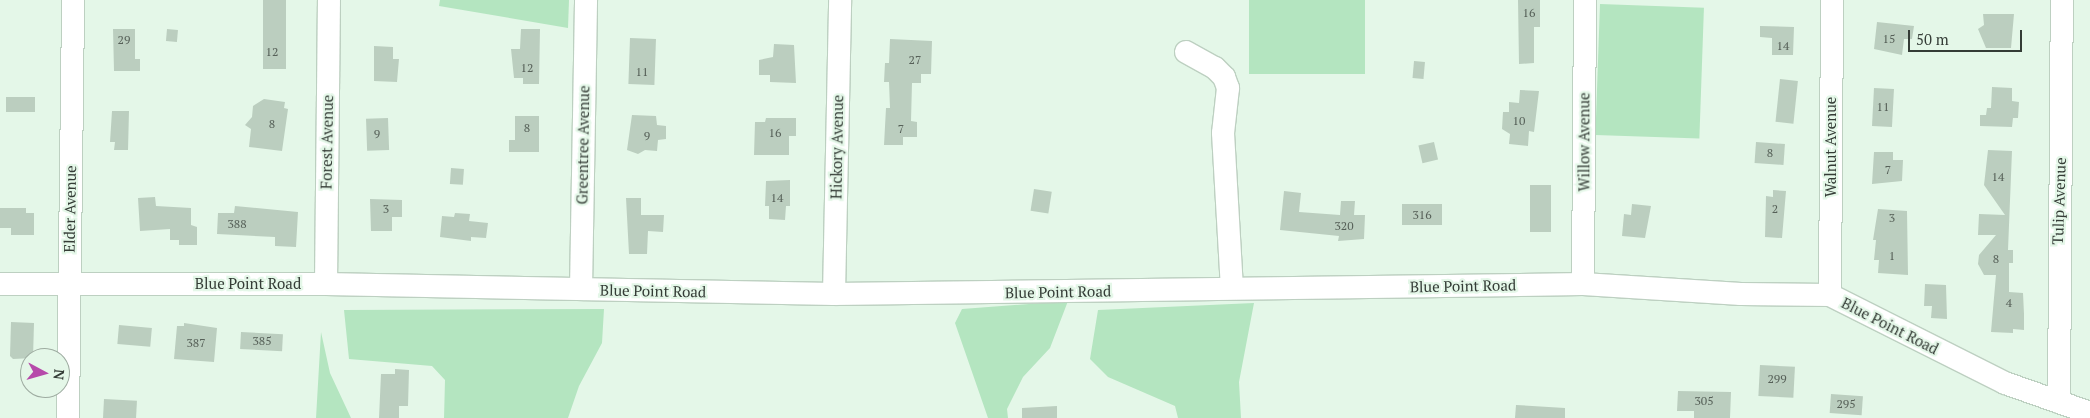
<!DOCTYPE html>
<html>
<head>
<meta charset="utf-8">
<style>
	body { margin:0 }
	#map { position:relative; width:2090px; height:418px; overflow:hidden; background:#e4f7e8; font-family:"PT Serif",serif }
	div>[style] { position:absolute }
	.green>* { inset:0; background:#b4e5c0; transform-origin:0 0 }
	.building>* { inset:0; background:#bbcebf; transform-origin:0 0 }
	.roads { filter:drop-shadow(1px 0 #bdd0c1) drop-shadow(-1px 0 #bdd0c1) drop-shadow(0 1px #bdd0c1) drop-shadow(0 -1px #bdd0c1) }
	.minor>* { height:22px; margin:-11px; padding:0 11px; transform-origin:11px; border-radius:11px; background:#fff }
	span { translate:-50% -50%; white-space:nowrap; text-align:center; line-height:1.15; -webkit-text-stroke:4.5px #e4f7e8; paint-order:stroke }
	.number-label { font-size:12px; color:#566058 }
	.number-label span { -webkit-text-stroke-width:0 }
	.street-label { font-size:15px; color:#343c36 }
	.north { position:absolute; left:20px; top:348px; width:50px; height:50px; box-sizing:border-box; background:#e4f7e8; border:1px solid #9eaca1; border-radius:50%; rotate:96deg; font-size:14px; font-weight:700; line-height:20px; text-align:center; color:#343c36 }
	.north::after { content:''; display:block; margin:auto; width:18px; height:22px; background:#b64aaa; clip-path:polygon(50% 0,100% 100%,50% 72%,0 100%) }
	.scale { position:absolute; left:1908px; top:30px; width:114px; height:22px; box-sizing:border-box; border:2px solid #343c36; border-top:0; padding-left:6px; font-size:15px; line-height:18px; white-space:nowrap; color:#343c36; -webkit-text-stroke:4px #e4f7e8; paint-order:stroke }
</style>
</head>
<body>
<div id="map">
	<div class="green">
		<i style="clip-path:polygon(440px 0,569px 0,568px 28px,439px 6px)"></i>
		<i style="left:1249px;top:0;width:116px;height:74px"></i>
		<i style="left:1600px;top:4px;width:104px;height:131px;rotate:2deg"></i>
		<i style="clip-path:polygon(1068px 301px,1050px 348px,1023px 377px,1007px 409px,1008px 418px,988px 418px,955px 323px,962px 309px)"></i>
		<i style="clip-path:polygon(1254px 303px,1239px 382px,1241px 418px,1178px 418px,1175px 406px,1108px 377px,1090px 359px,1098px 310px)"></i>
		<i style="clip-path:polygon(604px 309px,602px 343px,579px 386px,568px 418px,444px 418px,445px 380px,432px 366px,349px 359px,344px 310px)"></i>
		<i style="clip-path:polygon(321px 332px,330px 373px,351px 418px,316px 418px)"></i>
	</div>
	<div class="building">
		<i style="left:263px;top:0;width:23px;height:69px"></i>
		<i style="clip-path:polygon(1518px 0,1540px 0,1540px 27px,1534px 27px,1534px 63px,1519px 64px)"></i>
		<i style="clip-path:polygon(1983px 14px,2014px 14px,2011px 48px,1986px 48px,1978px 29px,1984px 25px)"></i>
		<i style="clip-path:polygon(1877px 22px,1914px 26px,1912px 39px,1904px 39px,1902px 55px,1874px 49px)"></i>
		<i style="clip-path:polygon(1760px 26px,1794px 27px,1793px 55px,1772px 55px,1772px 38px,1760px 37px)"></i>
		<i style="clip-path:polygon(113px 29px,135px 29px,135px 59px,140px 59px,140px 71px,114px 71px)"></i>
		<i style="left:167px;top:29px;width:11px;height:12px;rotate:5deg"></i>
		<i style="clip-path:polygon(521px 29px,540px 29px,539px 84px,523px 84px,523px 78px,514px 78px,511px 49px,520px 49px)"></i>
		<i style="left:630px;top:38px;width:26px;height:46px;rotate:2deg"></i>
		<i style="clip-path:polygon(890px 39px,932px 41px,931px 74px,921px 74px,921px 83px,912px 83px,911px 121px,917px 122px,917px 137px,903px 137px,903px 145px,884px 145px,886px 108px,890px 108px,889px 82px,884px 82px,885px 63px,889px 63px)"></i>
		<i style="clip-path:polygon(774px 44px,794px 45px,796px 83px,770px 82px,770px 75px,759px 75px,759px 60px,773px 57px)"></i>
		<i style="clip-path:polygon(374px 46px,393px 47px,393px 59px,399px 59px,397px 82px,374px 81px)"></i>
		<i style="left:1414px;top:61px;width:11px;height:17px;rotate:5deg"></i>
		<i style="left:1780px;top:79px;width:18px;height:43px;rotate:6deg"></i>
		<i style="clip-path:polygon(1992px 87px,2012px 88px,2012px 101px,2019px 102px,2018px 118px,2013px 118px,2012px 127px,1980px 126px,1980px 115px,1986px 115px,1987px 108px,1991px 108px)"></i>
		<i style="left:1874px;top:88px;width:20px;height:38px;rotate:3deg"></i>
		<i style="clip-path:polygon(1520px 90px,1539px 91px,1534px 132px,1529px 131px,1528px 146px,1509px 144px,1510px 134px,1502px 129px,1503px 112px,1509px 112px,1509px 102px,1519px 103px)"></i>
		<i style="left:6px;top:97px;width:29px;height:15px"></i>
		<i style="clip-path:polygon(264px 99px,285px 102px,284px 108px,288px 109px,282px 151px,249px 147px,251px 129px,245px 125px,252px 117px,253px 106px)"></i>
		<i style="clip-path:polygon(112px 111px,129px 111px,128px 150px,114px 150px,115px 142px,110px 142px)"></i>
		<i style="clip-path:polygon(632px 115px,656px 116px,657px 125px,666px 126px,666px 139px,658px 140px,657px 151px,645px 150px,638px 154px,627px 150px)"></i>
		<i style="clip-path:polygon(515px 116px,539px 116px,539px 152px,509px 152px,509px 140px,515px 140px)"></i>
		<i style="left:388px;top:118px;width:32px;height:22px;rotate:88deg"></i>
		<i style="clip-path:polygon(766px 118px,796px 118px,796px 136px,789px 136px,789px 155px,754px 155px,755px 122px,765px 122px)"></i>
		<i style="left:1434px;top:142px;width:18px;height:16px;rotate:77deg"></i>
		<i style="left:1756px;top:142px;width:29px;height:21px;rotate:4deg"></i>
		<i style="clip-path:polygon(1988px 150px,2012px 151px,2008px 250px,2013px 250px,2013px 263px,2009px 263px,2009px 292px,2023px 293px,2024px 314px,2024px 330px,2013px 329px,2013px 333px,1991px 332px,1996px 275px,1984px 275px,1978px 264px,1979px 255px,1996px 235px,1978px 235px,1979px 214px,2005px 215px,1984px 185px)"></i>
		<i style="clip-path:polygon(1874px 152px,1893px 152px,1893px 160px,1903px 160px,1902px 181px,1872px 184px)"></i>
		<i style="left:451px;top:168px;width:13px;height:16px;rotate:4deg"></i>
		<i style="clip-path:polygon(790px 180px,790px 206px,786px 206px,785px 220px,769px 219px,769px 206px,765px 206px,766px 181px)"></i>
		<i style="left:1530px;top:185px;width:21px;height:47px"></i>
		<i style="left:1034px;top:189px;width:18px;height:22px;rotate:9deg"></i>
		<i style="clip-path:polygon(1773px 190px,1786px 191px,1782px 238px,1765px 237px,1766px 196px,1773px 197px)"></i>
		<i style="clip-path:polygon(1284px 191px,1301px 193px,1299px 212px,1340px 215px,1341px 201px,1355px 201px,1354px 215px,1365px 215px,1364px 239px,1338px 241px,1339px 236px,1280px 230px)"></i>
		<i style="clip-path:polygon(155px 197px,156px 206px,191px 208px,191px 225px,197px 227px,197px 245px,179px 245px,179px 240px,170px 240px,170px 229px,140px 231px,138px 198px)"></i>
		<i style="clip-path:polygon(626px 198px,641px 198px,641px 215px,664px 215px,663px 232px,648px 231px,647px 254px,629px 254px)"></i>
		<i style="clip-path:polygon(370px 199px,402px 200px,402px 217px,392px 217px,392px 231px,371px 231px)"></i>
		<i style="left:1442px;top:204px;width:21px;height:40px;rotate:90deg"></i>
		<i style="clip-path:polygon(1632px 204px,1651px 206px,1645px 238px,1622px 236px,1624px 214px,1631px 215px)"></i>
		<i style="clip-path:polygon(235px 206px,298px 212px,296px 247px,275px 246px,275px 237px,217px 234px,218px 213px,234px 213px)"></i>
		<i style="clip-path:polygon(0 208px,26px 208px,26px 213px,34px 213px,34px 235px,11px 235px,11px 228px,0 228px)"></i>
		<i style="clip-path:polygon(1878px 209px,1907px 211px,1908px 275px,1878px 273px,1879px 260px,1874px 260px,1876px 240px,1873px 240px)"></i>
		<i style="clip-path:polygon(455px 213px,470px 214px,469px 221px,488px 223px,486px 238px,471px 237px,471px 241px,440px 237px,442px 216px,454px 217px)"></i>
		<i style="clip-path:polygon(1925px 284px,1946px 285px,1947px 319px,1931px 318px,1932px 306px,1924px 306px)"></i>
		<i style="clip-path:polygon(11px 322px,34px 323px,33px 358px,13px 359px,10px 356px)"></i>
		<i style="clip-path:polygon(184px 323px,217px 328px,214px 362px,174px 359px,177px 326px,184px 326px)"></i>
		<i style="left:119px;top:325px;width:33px;height:19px;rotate:5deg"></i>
		<i style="left:241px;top:332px;width:42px;height:17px;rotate:3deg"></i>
		<i style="left:1760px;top:365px;width:35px;height:31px;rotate:3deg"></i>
		<i style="clip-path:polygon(395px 369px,409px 370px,408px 406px,399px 406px,399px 418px,379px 418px,381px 374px,395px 374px)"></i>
		<i style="clip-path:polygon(1678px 391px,1731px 392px,1730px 418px,1694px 418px,1694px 411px,1677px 411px)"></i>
		<i style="left:1831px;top:394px;width:32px;height:19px;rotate:4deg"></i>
		<i style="left:104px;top:399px;width:33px;height:19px;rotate:3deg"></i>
		<i style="clip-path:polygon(1516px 405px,1565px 408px,1565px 418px,1515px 418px)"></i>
		<i style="clip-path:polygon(1057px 406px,1057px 418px,1022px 418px,1022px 408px)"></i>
	</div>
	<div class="roads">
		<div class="minor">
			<i style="left:1186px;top:52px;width:33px;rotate:29deg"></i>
			<i style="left:1215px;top:68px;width:13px;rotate:45deg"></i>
			<i style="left:1224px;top:77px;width:12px;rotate:70deg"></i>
			<i style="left:1228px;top:88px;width:45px;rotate:96.3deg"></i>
			<i style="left:1223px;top:133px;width:155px;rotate:86.7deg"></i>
			<i style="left:0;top:284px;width:326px"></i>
			<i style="left:326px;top:284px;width:508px;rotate:1.13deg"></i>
			<i style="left:834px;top:294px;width:749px;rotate:-0.76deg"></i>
			<i style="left:1583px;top:284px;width:158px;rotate:3.6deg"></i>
			<i style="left:1741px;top:294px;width:89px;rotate:0.6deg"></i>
			<i style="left:1830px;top:295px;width:196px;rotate:26.7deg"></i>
			<i style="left:2005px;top:383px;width:90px;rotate:19.4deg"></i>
			<i style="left:326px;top:284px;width:284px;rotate:-89.4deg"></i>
			<i style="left:1583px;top:284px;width:284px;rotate:-89.6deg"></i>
			<i style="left:581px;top:289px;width:289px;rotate:-89deg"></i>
			<i style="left:834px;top:294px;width:294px;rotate:-88.8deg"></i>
			<i style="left:1830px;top:295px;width:295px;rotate:-89.6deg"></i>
			<i style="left:2059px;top:402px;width:402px;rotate:-89.6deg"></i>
			<i style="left:68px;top:418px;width:418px;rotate:-89.3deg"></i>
		</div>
	</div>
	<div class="number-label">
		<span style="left:1529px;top:13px">16</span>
		<span style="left:1889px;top:39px">15</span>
		<span style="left:124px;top:40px">29</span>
		<span style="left:1783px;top:46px">14</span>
		<span style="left:272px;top:52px">12</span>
		<span style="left:915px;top:60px">27</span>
		<span style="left:527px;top:68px">12</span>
		<span style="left:642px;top:72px">11</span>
		<span style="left:1883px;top:107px">11</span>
		<span style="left:1519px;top:121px">10</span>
		<span style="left:272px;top:124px">8</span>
		<span style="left:527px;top:128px">8</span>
		<span style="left:901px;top:129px">7</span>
		<span style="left:775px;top:133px">16</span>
		<span style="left:377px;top:134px">9</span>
		<span style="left:647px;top:136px">9</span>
		<span style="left:1770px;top:153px">8</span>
		<span style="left:1888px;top:170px">7</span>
		<span style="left:1998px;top:177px">14</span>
		<span style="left:777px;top:198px">14</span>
		<span style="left:386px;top:209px">3</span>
		<span style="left:1775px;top:209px">2</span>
		<span style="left:1422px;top:215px">316</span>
		<span style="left:1892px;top:218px">3</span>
		<span style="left:237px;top:224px">388</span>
		<span style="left:1344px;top:226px">320</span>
		<span style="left:1892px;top:256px">1</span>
		<span style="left:1996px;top:259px">8</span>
		<span style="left:2009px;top:303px">4</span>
		<span style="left:262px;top:341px">385</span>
		<span style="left:196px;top:343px">387</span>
		<span style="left:1777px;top:379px">299</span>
		<span style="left:1704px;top:401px">305</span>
		<span style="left:1846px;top:404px">295</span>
	</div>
	<div class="street-label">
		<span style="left:327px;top:142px;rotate:-89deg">Forest Avenue</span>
		<span style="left:1584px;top:142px;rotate:-90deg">Willow Avenue</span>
		<span style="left:583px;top:145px;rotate:-89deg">Greentree Avenue</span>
		<span style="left:837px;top:147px;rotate:-89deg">Hickory Avenue</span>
		<span style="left:1831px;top:147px;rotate:-90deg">Walnut Avenue</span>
		<span style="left:2059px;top:201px;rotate:-88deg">Tulip Avenue</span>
		<span style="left:70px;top:209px;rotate:-89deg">Elder Avenue</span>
		<span style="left:248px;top:284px">Blue Point Road</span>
		<span style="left:1463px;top:286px;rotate:-1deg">Blue Point Road</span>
		<span style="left:653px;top:291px;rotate:1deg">Blue Point Road</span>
		<span style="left:1058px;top:292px;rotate:-1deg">Blue Point Road</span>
		<span style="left:1890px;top:326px;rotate:27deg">Blue Point Road</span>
	</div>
	<div class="north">N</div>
	<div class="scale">50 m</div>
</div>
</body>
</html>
